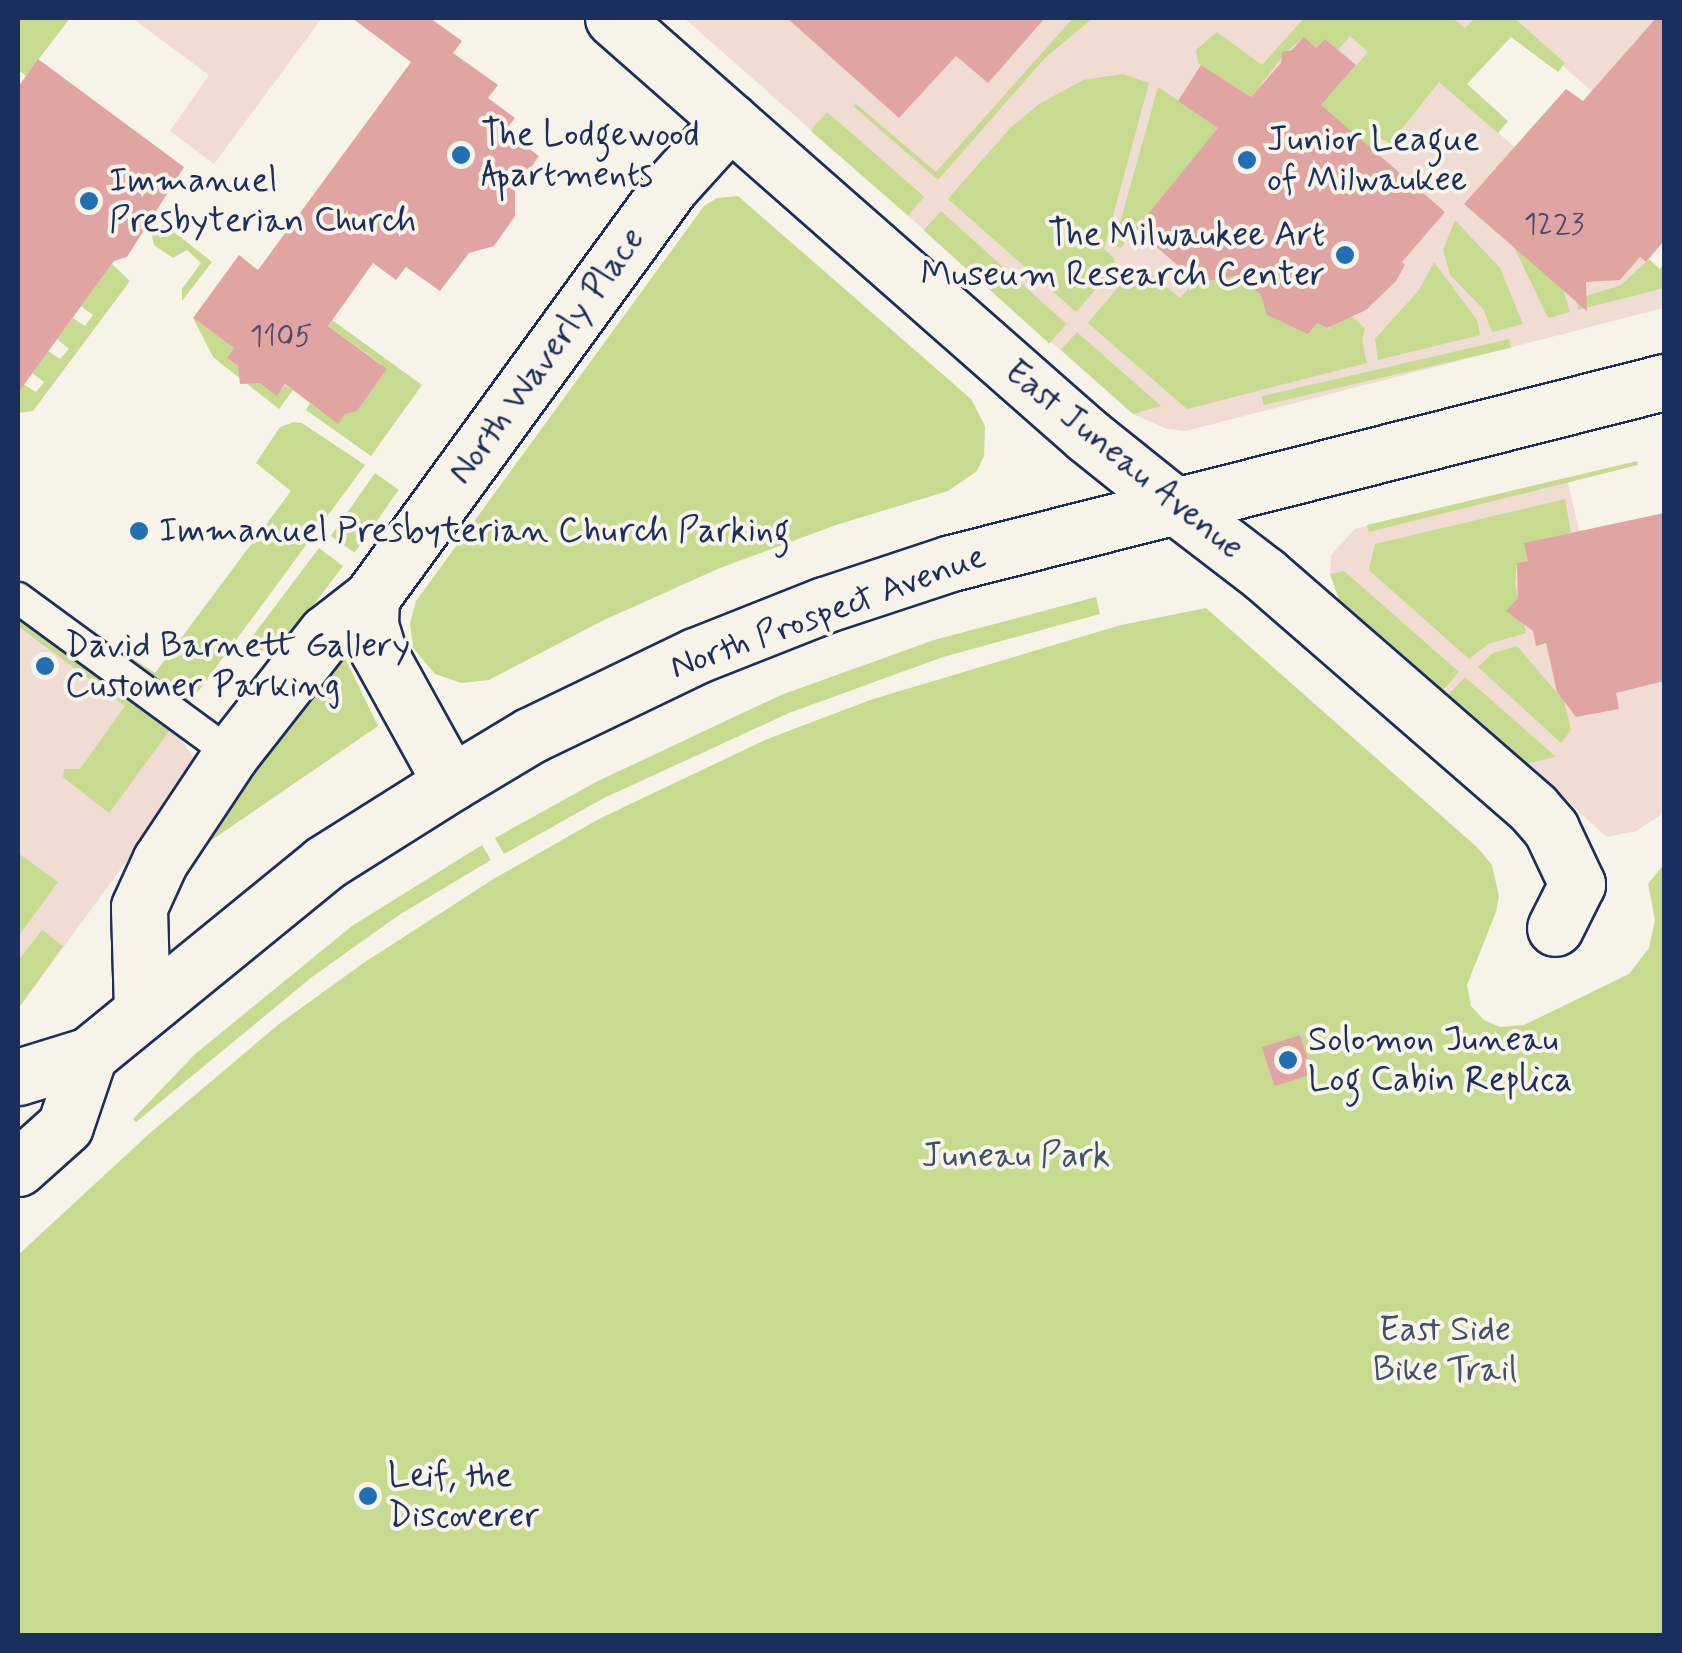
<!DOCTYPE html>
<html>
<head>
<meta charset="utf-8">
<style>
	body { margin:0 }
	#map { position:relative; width:1682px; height:1653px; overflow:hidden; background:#f7f3e8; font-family:Mynerve,sans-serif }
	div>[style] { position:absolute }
	.built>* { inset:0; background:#f0dcd3 }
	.green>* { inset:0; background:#c6db90; transform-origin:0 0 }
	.building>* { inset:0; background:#e0a5a3; transform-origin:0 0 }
	.roads { filter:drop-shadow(2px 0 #1b2f5e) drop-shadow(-2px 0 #1b2f5e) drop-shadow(0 2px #1b2f5e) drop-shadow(0 -2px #1b2f5e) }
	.lane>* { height:30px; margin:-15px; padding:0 15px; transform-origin:15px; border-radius:15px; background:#f7f3e8 }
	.street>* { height:55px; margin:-27.5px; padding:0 27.5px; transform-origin:27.5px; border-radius:27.5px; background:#f7f3e8 }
	.secondary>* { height:55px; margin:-27.5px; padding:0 27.5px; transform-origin:27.5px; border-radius:27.5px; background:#f7f3e8 }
	.dots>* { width:28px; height:28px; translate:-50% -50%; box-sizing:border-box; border:5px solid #f7f3e8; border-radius:50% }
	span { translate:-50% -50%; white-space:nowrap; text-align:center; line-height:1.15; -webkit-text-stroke:8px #f7f3e8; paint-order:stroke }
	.number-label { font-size:30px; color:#4c4c6f }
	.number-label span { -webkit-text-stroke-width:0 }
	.poi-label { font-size:35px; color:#1b2f5e }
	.left { translate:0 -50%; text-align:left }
	.right { translate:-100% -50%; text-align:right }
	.street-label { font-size:35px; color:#1b2f5e }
	.park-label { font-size:35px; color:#3d5168 }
	.frame { position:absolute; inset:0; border:20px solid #1b2f5e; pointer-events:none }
</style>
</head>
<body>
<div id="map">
	<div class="built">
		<i style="clip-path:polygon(132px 18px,322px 18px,214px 164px,170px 131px,209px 75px)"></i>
		<i style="clip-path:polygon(684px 18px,1475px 18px,1428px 71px,1664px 278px,1664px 308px,1186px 431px,1167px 429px,1133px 414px)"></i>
		<i style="clip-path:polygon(1508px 18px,1664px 18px,1664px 155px,1658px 149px)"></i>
		<i style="clip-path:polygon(1567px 478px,1616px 691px,1664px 681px,1664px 813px,1636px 831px,1607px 837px,1339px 599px,1330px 574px,1331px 555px,1355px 529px)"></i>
		<i style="clip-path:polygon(18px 616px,137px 703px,181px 739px,198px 764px,18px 1009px)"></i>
	</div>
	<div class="green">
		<i style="clip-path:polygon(18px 18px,70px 18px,26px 76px,18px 70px)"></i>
		<i style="clip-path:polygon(1073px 18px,1093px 18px,1045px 58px,938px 180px,853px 106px,855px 103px,936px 172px)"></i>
		<i style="clip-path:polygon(1304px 18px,1453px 18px,1465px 28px,1475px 18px,1514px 18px,1565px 63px,1558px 72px,1511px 37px,1467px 84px,1508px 121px,1498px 133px,1439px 82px,1390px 144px,1379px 137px,1333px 191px,1267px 300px,1267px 315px,1286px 324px,1291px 321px,1308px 333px,1317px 323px,1329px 329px,1336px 321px,1352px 317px,1365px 328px,1362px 341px,1367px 363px,1187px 409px,1088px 323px,1131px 272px,1143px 267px,1180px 298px,1195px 281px,1210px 281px,1216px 275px,1297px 132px,1368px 52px,1350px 36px,1338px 50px,1325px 39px,1316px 48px,1304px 38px,1287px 51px,1251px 97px,1198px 63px,1196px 50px,1217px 32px,1262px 65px)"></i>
		<i style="clip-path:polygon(1123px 74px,1149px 83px,1104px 249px,1114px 258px,1115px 267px,1076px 312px,948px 199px,1011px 127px,1039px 104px,1083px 80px)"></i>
		<i style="clip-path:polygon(1158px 87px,1220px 129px,1120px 249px,1114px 244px)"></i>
		<i style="left:827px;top:112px;width:129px;height:25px;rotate:41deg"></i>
		<i style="clip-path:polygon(738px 196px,971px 399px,985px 426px,984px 456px,977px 471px,948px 491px,836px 525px,720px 568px,604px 620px,489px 680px,462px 683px,435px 674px,413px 648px,410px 623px,416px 601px,704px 206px,717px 198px)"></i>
		<i style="left:941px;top:211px;width:169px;height:26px;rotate:42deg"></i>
		<i style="clip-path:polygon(1455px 220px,1500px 268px,1523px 324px,1492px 332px,1483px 309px,1450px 275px,1443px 250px)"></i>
		<i style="clip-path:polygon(164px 224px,212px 262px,182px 301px,182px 289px,201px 263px,187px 250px,173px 258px,154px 245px,152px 236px)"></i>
		<i style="clip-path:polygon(1514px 247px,1561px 282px,1570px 312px,1548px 318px)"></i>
		<i style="clip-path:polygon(1649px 259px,1660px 269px,1664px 264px,1664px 288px,1578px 310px,1577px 299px,1621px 285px)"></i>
		<i style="clip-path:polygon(1434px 262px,1477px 320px,1480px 335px,1378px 360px,1375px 339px,1419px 290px)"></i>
		<i style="clip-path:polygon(112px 264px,130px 281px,33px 411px,18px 413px,18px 392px,23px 384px,36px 392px,44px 382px,32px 373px,48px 351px,60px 359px,69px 349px,57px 339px,73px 318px,85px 326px,93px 315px,81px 306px)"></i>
		<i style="clip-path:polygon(193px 318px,234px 348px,227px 358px,277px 395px,285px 385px,293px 390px,279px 409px,213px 357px)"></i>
		<i style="clip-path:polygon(332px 320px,422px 385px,371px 456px,306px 410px,310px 403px,338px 423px,346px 412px,357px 411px,384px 373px,381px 364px,328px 326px)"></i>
		<i style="clip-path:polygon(1077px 332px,1161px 406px,1133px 414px,1061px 350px)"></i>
		<i style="left:1509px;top:339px;width:9px;height:254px;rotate:77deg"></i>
		<i style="clip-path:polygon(294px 422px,302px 423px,365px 465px,186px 708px,123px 658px,124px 653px,155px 673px,291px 491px,256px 463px,280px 427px)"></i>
		<i style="clip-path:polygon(1637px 461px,1638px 465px,1369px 532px,1367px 525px)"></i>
		<i style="left:375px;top:473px;width:29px;height:77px;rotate:35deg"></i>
		<i style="clip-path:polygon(1565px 499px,1571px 533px,1525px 543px,1528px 561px,1517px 563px,1515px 583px,1526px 633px,1488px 644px,1469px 659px,1369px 570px,1375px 544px)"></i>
		<i style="left:319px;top:548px;width:30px;height:118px;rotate:37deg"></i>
		<i style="clip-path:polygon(1344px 571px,1459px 672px,1443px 690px,1339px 599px,1330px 574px)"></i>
		<i style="clip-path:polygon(1096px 597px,1100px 614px,943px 657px,789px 713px,604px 798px,504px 854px,495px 838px,598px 781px,781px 695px,934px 640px)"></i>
		<i style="clip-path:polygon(1206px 608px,1478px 848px,1492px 865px,1499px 896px,1496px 912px,1467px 985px,1471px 1006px,1484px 1020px,1500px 1027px,1524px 1025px,1629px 974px,1649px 948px,1655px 920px,1648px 884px,1664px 864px,1664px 1635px,18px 1635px,18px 1255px,150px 1133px,279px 1024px,362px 964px,495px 878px,599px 819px,765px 740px,870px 700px,1121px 625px)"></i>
		<i style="clip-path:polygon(18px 616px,170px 730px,109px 813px,63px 777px,64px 769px,80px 769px,125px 706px,18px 626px)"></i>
		<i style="clip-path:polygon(1517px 646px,1564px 701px,1571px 730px,1561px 743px,1478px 667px,1493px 653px)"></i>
		<i style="clip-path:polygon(343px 654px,378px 726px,206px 844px,201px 841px)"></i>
		<i style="clip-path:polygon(1465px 677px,1555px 756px,1555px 757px,1525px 764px,1448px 695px)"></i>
		<i style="clip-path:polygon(482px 845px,491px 860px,399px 915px,312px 977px,136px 1122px,133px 1119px,195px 1054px,352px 926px)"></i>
		<i style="clip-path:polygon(18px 853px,58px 882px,18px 937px)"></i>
		<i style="clip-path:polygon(42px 930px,63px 946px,18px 1009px,18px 961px)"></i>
	</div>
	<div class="building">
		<i style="clip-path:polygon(352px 18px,430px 18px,462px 41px,453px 53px,498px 85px,488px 98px,515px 118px,505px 131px,539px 156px,515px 190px,515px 216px,494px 246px,469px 253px,440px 291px,406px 267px,396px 280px,373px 263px,328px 326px,387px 369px,357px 411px,345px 414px,338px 424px,285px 384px,277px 396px,260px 383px,240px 384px,238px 366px,227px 358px,234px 348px,193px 318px,239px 255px,258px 270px,411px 62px)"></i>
		<i style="clip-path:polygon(787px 18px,1045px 18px,988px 83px,956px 56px,899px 118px)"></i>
		<i style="clip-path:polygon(1656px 18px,1664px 18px,1664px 241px,1646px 262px,1640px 257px,1620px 280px,1586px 282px,1587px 311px,1464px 204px,1566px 89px,1583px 101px)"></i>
		<i style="clip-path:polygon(1304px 37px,1316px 48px,1325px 39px,1356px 65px,1321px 105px,1445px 212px,1402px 262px,1405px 265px,1396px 281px,1366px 310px,1327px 328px,1317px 323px,1308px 334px,1267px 315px,1261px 295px,1238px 275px,1198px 283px,1136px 229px,1218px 128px,1178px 101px,1201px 65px,1251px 97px,1281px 63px,1282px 52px,1292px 50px)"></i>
		<i style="clip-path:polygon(38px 59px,184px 167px,127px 257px,114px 261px,18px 393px,18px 87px)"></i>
		<i style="clip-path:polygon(1664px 513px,1664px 681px,1616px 693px,1619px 709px,1576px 717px,1557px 692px,1546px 643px,1536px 646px,1533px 631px,1506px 611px,1518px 598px,1517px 563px,1528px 561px,1524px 543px)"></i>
		<i style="left:1300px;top:1035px;width:41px;height:40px;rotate:72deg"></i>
	</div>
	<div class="roads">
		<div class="lane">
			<i style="left:18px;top:598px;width:264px;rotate:36.2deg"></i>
		</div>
		<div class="street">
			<i style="left:1174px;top:505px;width:113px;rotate:37.5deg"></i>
			<i style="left:1264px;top:574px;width:357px;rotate:41deg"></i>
			<i style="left:1533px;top:808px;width:28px;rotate:49deg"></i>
			<i style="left:1551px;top:829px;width:61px;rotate:64.7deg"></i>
			<i style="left:1577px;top:884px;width:49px;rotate:116.6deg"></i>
			<i style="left:451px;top:783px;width:151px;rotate:-118.9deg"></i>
			<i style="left:378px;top:651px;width:27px;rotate:-107deg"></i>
			<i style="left:370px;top:625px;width:27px;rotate:-88deg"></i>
			<i style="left:371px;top:598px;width:510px;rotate:-53.94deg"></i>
			<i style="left:671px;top:186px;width:88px;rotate:-47.8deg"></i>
			<i style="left:142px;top:1010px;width:103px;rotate:-91.7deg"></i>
			<i style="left:139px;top:907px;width:51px;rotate:-65.5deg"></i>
			<i style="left:160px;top:861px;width:128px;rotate:-56.4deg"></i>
			<i style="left:231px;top:754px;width:154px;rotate:-51.9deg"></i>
			<i style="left:326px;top:633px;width:57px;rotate:-37.9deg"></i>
		</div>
		<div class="secondary">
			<i style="left:613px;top:18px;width:633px;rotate:41.35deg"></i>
			<i style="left:1088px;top:436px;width:110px;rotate:38.7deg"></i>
			<i style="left:18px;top:1077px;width:74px;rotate:-17.2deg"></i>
			<i style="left:89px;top:1055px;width:303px;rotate:-39.2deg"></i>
			<i style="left:324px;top:863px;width:150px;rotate:-32.2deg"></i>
			<i style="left:451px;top:783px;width:93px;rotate:-31deg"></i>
			<i style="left:531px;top:735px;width:182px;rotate:-25.7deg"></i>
			<i style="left:695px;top:656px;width:139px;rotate:-21.6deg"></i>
			<i style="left:824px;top:605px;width:134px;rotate:-18.3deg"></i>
			<i style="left:951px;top:563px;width:736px;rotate:-14.24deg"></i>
			<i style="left:18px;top:1168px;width:63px;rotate:-41.8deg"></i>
			<i style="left:65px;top:1126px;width:75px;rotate:-71.3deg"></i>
		</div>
	</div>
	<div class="dots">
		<i style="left:461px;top:155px;background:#1f6fb2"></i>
		<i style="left:1247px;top:160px;background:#1f6fb2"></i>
		<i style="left:89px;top:201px;background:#1f6fb2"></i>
		<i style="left:1345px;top:255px;background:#1f6fb2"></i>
		<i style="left:139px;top:531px;background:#1f6fb2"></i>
		<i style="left:45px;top:666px;background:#1f6fb2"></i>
		<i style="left:1288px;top:1060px;background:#1f6fb2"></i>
		<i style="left:368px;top:1496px;background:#1f6fb2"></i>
	</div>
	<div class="number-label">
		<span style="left:1554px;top:225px">1223</span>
		<span style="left:281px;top:337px">1105</span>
	</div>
	<div class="poi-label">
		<span class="left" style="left:481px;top:155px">The Lodgewood<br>Apartments</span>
		<span class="left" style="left:1267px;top:160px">Junior League<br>of Milwaukee</span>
		<span class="left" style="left:109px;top:201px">Immanuel<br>Presbyterian Church</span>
		<span class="right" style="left:1325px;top:255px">The Milwaukee Art<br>Museum Research Center</span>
		<span class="left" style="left:159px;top:531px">Immanuel Presbyterian Church Parking</span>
		<span class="left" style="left:65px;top:666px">David Barnett Gallery<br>Customer Parking</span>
		<span class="left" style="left:1308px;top:1060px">Solomon Juneau<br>Log Cabin Replica</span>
		<span class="left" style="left:388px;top:1496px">Leif, the<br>Discoverer</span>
	</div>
	<div class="street-label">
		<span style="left:547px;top:356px;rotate:-54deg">North Waverly Place</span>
		<span style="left:1124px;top:460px;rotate:39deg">East Juneau Avenue</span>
		<span style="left:828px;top:612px;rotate:-20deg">North Prospect Avenue</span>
	</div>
	<div class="park-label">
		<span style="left:1016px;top:1156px">Juneau Park</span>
		<span style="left:1445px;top:1350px">East Side<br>Bike Trail</span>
	</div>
	<div class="frame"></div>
</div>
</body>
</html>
